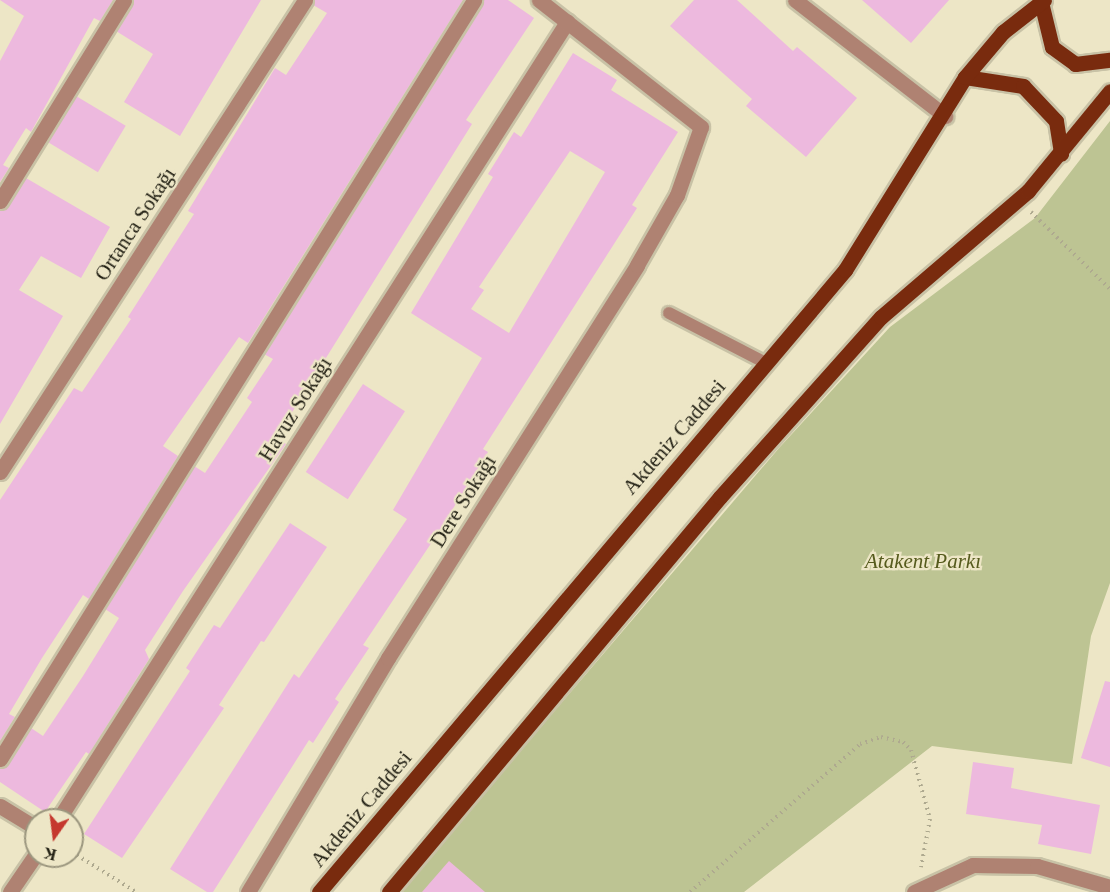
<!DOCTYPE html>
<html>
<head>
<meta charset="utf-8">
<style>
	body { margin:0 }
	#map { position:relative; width:1110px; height:892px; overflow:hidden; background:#ede6c6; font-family:Georgia,serif }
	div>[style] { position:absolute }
	.green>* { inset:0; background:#bdc493 }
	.building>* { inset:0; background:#edb9de; transform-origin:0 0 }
	.path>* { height:4px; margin-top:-2px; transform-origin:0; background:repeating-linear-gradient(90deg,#aea98f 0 1.5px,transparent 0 6px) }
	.roads { filter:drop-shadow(2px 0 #c8c2a6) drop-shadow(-2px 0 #c8c2a6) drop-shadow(0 2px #c8c2a6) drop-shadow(0 -2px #c8c2a6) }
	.lane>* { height:12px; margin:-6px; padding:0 6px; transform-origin:6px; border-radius:6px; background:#af8272 }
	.street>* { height:15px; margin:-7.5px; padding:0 7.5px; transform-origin:7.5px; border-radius:7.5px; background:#af8272 }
	.primary>* { height:15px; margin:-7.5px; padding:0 7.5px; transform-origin:7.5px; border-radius:7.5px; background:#792b0e }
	span { translate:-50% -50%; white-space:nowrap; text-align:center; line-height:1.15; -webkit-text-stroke:4.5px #ede6c6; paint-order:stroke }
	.street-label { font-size:21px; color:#222014 }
	.park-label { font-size:21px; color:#565b1d; font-style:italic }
	.north { position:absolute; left:24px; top:808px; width:60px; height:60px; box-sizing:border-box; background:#ede6c6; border:2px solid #9c977f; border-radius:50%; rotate:194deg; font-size:16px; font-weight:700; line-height:24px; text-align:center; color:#222014 }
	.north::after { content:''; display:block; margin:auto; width:21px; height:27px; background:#c5382e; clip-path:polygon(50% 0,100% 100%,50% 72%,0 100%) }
</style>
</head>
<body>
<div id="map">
	<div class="green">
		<i style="clip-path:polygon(1110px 121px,1110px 583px,1091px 636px,1072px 764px,932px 746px,744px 892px,400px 892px,779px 448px,890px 327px,1035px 218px)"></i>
	</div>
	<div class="building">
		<i style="clip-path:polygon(0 0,113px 0,100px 21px,94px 18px,31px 132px,26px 128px,3px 165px,9px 168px,0 182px,0 61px,24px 16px)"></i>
		<i style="clip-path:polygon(134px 0,261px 0,180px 136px,124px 102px,153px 54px,116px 31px)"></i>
		<i style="clip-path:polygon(315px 0,463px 0,248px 343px,239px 337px,163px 446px,178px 456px,89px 599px,83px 595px,42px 658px,9px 714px,15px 717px,0 741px,0 500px,74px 388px,82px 392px,131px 319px,128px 317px,194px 214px,188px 211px,275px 68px,286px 75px,327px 13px,313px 5px)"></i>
		<i style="clip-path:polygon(484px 0,508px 0,534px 18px,466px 120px,472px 124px,276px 438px,286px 444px,183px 591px,145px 650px,149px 659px,89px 754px,86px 752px,45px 812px,0 782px,0 769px,8px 764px,31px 728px,43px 736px,83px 676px,119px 618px,105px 609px,194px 466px,205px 473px,252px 402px,247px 398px,273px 359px,264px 354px)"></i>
		<i style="clip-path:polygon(694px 0,737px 0,793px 51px,797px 47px,857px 98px,806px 157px,746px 106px,752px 99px,670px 26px)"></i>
		<i style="clip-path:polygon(862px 0,949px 0,911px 43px)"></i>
		<i style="clip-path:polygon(evenodd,573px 53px,617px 80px,611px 90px,678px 132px,632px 205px,637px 208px,483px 449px,488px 452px,436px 536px,363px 645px,369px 648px,335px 699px,339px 702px,313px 743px,309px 740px,213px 892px,207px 892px,170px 869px,294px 674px,299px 678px,407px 519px,393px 510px,482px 358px,411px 313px,493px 177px,488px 174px,514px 132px,521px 137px,573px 53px,570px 151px,605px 172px,509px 333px,471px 309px,484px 290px,479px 287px,570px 151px)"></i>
		<i style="left:76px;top:96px;width:58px;height:54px;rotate:31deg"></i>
		<i style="clip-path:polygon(26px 178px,110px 227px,81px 278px,41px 256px,19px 290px,63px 316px,0 424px,0 211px,8px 206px)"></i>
		<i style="left:363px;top:384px;width:50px;height:105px;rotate:33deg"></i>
		<i style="clip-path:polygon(290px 523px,327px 547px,264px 642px,261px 641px,219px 705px,224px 708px,122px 858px,84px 834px,190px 671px,186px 668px,214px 625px,220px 628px)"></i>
		<i style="clip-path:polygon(1105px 681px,1110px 682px,1110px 767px,1081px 758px)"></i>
		<i style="clip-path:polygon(973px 762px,1014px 768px,1011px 788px,1100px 805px,1091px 854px,1038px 844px,1042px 825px,966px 814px)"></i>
		<i style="clip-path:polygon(449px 861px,485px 892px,422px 892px)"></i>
	</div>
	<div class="path">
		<i style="left:1031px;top:212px;width:110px;rotate:44.3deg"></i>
		<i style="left:72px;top:852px;width:75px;rotate:32deg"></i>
		<i style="left:690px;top:892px;width:225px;rotate:-41deg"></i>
		<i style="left:860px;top:744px;width:22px;rotate:-18deg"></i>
		<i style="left:881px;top:737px;width:23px;rotate:13deg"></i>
		<i style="left:903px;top:742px;width:11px;rotate:45deg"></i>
		<i style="left:911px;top:750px;width:72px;rotate:74.6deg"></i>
		<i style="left:930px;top:819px;width:49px;rotate:100.6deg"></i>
	</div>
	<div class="roads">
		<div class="lane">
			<i style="left:669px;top:313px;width:109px;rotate:27.3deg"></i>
		</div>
		<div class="street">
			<i style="left:795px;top:0;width:190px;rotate:37.7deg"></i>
			<i style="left:0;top:201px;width:236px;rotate:-58.3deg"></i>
			<i style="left:0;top:472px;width:562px;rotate:-57.13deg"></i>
			<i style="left:0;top:759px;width:895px;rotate:-58.01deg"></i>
			<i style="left:0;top:806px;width:42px;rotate:31.4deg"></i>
			<i style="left:58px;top:820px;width:947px;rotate:-57.47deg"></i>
			<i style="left:10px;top:892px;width:46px;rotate:-55.6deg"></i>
			<i style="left:248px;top:892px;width:273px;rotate:-59.1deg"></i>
			<i style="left:388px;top:658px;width:465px;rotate:-57.6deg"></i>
			<i style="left:637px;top:265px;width:81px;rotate:-60.3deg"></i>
			<i style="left:677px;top:195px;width:72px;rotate:-70.6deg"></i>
			<i style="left:701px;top:127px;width:206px;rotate:-141.9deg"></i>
			<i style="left:914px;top:892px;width:65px;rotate:-24.6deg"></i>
			<i style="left:973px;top:865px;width:64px;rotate:0.9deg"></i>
			<i style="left:1037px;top:866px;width:76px;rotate:16deg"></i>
		</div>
		<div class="primary">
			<i style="left:1041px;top:2px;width:46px;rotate:76.3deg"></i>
			<i style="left:1052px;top:47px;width:29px;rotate:36deg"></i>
			<i style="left:1075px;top:64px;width:35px;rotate:-7deg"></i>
			<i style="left:965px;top:77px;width:59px;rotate:8.8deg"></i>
			<i style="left:1023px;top:86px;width:48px;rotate:46.7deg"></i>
			<i style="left:1056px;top:121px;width:33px;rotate:81deg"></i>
			<i style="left:319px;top:892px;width:815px;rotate:-49.78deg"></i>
			<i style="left:845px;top:270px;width:227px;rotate:-58.1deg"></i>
			<i style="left:965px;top:77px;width:59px;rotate:-49.8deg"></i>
			<i style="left:1003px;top:32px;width:52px;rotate:-38deg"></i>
			<i style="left:389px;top:892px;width:515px;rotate:-50.04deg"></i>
			<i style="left:720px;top:497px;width:241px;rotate:-48.2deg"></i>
			<i style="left:881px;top:317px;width:194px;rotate:-40.6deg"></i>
			<i style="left:1028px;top:191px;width:129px;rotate:-50.6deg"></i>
		</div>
	</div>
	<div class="street-label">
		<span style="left:135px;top:224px;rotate:-57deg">Ortanca Sokağı</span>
		<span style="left:295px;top:409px;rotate:-58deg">Havuz Sokağı</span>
		<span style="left:674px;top:437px;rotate:-49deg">Akdeniz Caddesi</span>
		<span style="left:463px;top:501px;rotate:-58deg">Dere Sokağı</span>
		<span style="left:361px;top:809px;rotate:-50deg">Akdeniz Caddesi</span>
	</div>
	<div class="park-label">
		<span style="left:923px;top:561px">Atakent Parkı</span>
	</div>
	<div class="north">K</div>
</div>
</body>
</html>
